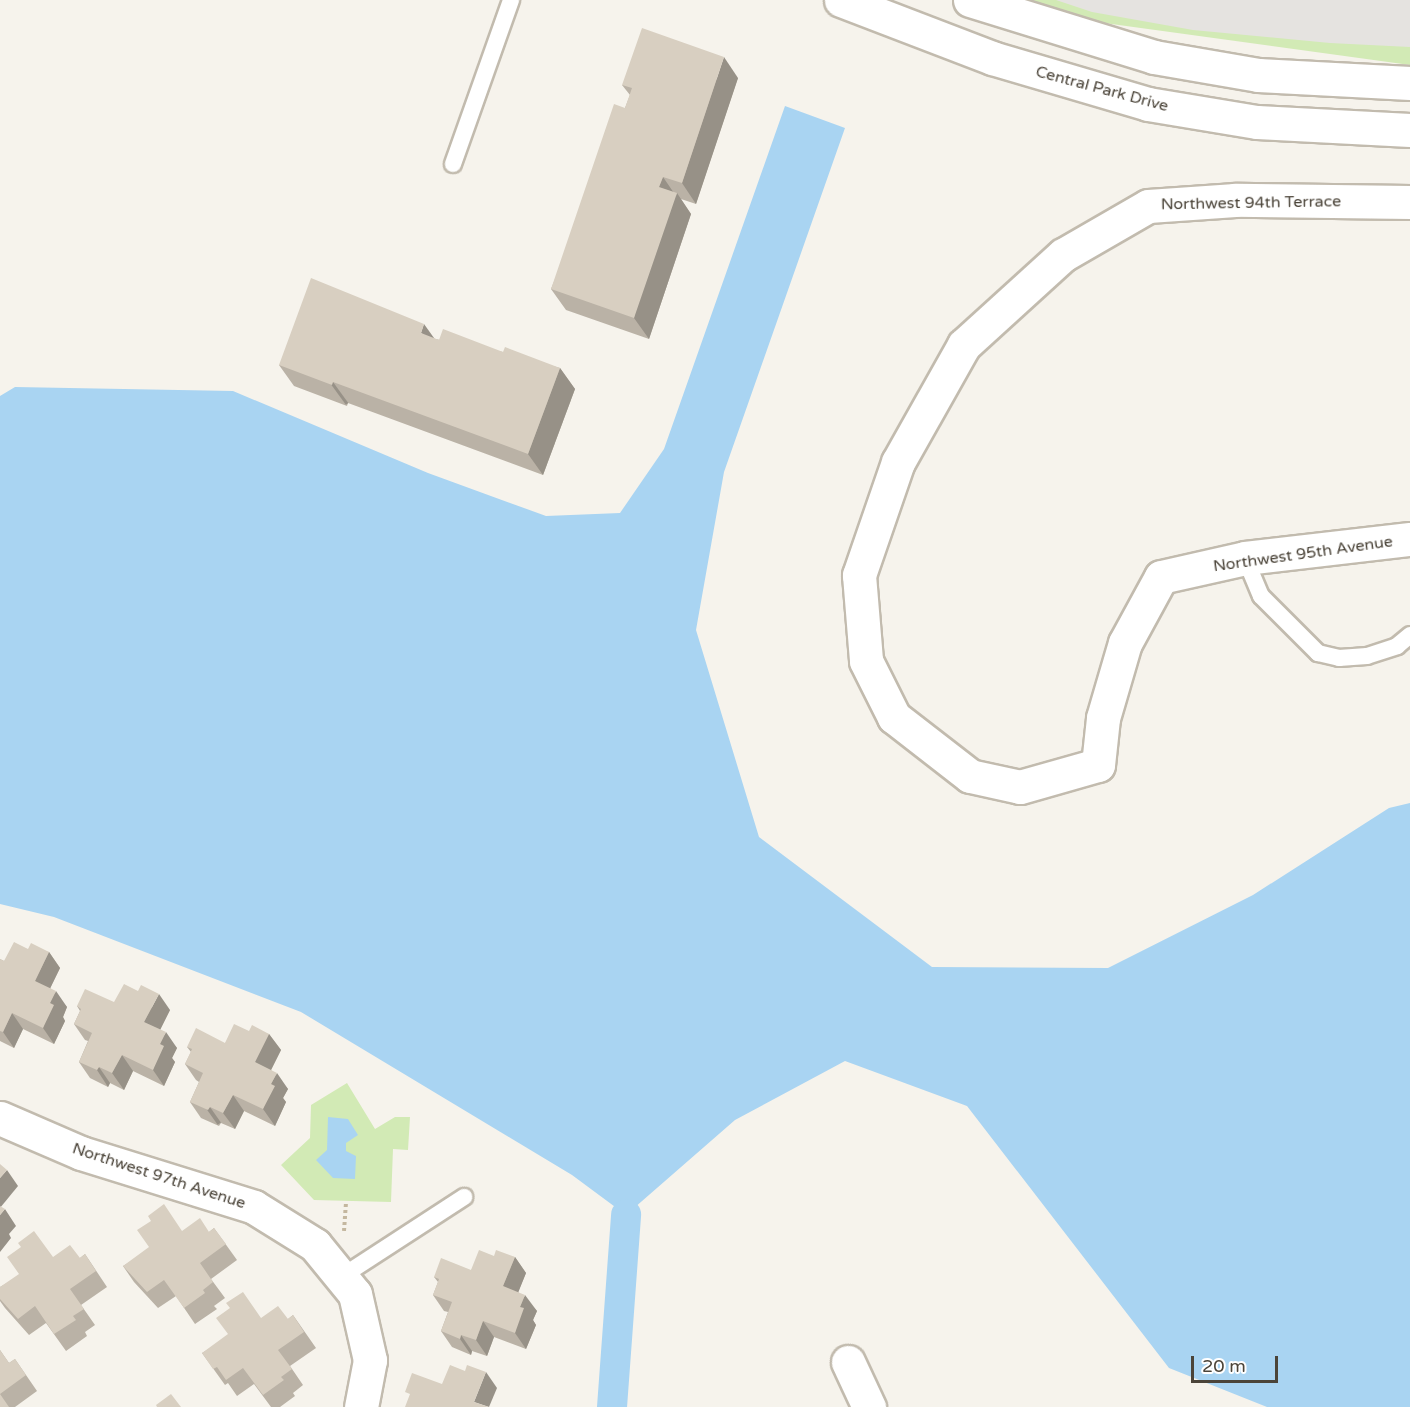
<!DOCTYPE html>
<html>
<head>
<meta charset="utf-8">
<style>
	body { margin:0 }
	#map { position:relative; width:1410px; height:1407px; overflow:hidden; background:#f6f3ec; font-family:"Varela Round",sans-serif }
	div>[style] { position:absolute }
	.green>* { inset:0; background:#d2eab5 }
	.parking>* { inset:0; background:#e5e3e0 }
	.water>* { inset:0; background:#a9d4f2 }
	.canal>* { height:30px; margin:-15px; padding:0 15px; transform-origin:15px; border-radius:15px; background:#a9d4f2 }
	.path>* { height:4px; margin-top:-2px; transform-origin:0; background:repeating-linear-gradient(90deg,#c4b79f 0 3px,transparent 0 6px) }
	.roads { filter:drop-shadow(2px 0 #c2bbae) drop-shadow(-2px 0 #c2bbae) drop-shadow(0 2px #c2bbae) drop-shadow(0 -2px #c2bbae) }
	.service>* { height:16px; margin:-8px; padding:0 8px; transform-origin:8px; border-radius:8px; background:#fff }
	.minor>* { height:33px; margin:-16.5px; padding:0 16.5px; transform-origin:16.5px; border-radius:16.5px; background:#fff }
	.wall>* { inset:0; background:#bab2a6 }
	.shaded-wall>* { inset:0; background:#979187; transform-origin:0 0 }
	.building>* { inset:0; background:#d8cfc1 }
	span { translate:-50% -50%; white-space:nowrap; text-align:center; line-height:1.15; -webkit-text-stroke:6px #fff; paint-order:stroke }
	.street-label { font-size:16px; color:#4b4439 }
	.scale { position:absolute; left:1191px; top:1356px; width:87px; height:27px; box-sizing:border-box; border:3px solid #4b4439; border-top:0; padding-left:8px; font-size:18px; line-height:21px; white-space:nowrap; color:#4b4439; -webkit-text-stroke:4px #fff; paint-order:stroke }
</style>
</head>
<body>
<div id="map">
	<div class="green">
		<i style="clip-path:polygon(1029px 0,1410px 0,1410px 65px,1097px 22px)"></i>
		<i style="clip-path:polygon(347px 1083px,375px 1129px,395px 1117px,410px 1117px,408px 1150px,393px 1149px,391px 1202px,314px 1200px,281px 1165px,310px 1138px,311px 1105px)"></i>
	</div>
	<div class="parking">
		<i style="clip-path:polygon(1056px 0,1410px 0,1410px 47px,1330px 43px,1193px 30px,1092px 12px)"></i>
	</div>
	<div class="water">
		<i style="clip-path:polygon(785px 106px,845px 128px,724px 472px,696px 630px,759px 837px,932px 967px,1108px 968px,1253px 895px,1389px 808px,1410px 803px,1410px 1407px,1267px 1407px,1169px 1368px,967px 1106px,845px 1061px,735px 1120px,626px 1215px,572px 1175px,301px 1012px,54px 917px,0 904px,0 396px,15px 387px,233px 391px,428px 473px,546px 516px,620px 513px,664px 449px)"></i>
		<i style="clip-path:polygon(328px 1117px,348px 1119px,358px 1135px,346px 1143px,346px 1151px,356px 1156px,355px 1179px,333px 1178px,316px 1160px,327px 1150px)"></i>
	</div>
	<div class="canal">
		<i style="left:612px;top:1407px;width:193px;rotate:-85.8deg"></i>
	</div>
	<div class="path">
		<i style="left:344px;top:1231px;width:30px;rotate:-86deg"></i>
	</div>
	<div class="roads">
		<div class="service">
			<i style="left:453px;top:164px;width:174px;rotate:-70.5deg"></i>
			<i style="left:1245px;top:558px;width:41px;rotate:67.2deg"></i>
			<i style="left:1261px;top:596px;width:81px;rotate:45deg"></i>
			<i style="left:1318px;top:653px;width:22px;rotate:13deg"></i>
			<i style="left:1339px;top:658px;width:28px;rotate:-4deg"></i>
			<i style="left:1367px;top:656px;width:32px;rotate:-18deg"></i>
			<i style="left:1397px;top:646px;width:17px;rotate:-40deg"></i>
			<i style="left:341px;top:1277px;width:147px;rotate:-33deg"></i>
		</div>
		<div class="minor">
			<i style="left:841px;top:0;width:162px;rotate:21deg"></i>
			<i style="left:992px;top:58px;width:163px;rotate:16.4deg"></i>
			<i style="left:1148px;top:104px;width:110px;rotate:9.4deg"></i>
			<i style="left:1257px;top:122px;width:153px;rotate:3deg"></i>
			<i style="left:970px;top:0;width:193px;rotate:17.2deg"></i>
			<i style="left:1154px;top:57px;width:106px;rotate:9.8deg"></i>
			<i style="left:1258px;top:75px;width:152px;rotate:3deg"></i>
			<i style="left:1410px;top:202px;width:175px;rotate:-179.3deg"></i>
			<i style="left:1235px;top:200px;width:87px;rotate:176.1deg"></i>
			<i style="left:1148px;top:206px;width:98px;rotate:150deg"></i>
			<i style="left:1063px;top:255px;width:134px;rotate:137.7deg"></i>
			<i style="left:964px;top:345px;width:134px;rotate:119.4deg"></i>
			<i style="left:898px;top:462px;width:120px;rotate:109deg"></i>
			<i style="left:859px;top:575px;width:86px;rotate:85.3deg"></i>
			<i style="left:866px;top:661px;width:63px;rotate:63.4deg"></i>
			<i style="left:894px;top:717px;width:96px;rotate:37.8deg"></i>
			<i style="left:970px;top:776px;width:51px;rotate:12.4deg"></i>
			<i style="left:1020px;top:787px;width:81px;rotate:-15.8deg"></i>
			<i style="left:1098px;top:765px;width:47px;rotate:-83.9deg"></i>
			<i style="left:1103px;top:718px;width:78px;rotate:-73.7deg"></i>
			<i style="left:1125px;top:643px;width:75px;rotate:-61.4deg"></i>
			<i style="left:1161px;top:577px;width:86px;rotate:-12.7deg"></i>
			<i style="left:1245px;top:558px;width:166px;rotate:-6.6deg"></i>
			<i style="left:0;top:1118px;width:88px;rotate:23.4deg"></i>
			<i style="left:81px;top:1153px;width:181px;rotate:17.3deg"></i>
			<i style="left:254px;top:1207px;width:72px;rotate:31.9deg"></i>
			<i style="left:315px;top:1245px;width:63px;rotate:50.8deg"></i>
			<i style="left:355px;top:1294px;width:68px;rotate:77.2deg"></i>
			<i style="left:370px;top:1360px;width:48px;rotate:100.8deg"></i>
			<i style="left:848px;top:1362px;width:50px;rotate:65deg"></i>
		</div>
	</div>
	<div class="wall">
		<i style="clip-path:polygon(738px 78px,696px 204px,681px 199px,691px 214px,649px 339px,566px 310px,551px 289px,625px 108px,630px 95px,622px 85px)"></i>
		<i style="clip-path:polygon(435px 339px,503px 352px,560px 368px,575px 389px,543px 475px,348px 403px,347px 406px,294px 386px,279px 365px)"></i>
		<i style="clip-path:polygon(28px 949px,49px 952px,60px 968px,50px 988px,67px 1007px,63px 1017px,65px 1021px,54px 1044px,23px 1029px,14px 1048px,0 1041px,0 959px,4px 961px)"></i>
		<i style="clip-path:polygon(114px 1002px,170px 1010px,160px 1030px,177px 1048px,172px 1058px,175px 1062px,164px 1086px,133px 1071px,124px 1090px,110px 1083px,108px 1087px,90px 1078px,79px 1062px,88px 1041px,85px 1040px,74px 1024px,80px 1011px,77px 1006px)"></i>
		<i style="clip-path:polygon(249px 1031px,269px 1034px,281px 1050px,271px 1070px,288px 1089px,283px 1098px,286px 1102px,275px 1126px,244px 1111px,235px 1129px,221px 1123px,219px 1126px,201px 1118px,190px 1102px,199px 1082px,196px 1080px,185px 1064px,191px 1052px,187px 1047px,225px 1043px)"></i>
		<i style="clip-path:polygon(214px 1228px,237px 1260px,211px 1279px,225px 1298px,214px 1306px,217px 1309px,195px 1324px,176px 1296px,158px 1308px,134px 1282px,123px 1266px,182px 1231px,209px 1232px)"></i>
		<i style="clip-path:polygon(85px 1254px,107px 1287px,81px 1305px,95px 1325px,85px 1332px,87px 1336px,66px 1351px,46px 1323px,29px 1335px,5px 1308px,0 1301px,0 1287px,53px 1257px,80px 1258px)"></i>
		<i style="clip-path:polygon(494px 1256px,515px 1257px,526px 1273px,518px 1292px,537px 1311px,533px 1320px,536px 1325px,526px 1349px,494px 1337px,487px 1356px,472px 1351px,471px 1355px,452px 1347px,441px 1331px,448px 1312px,444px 1311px,433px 1295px,438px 1282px,434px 1277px,471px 1270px)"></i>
		<i style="clip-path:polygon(293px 1315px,316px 1348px,290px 1366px,303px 1385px,293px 1393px,295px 1396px,280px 1407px,271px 1407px,254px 1384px,237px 1396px,228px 1383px,225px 1385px,202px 1353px,261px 1318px,288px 1319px)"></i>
		<i style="clip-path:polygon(0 1350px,9px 1363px,15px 1359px,37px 1391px,15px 1407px,0 1407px)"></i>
	</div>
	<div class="shaded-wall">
		<i style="clip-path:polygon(724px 57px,738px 78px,696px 204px,682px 183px)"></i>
		<i style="clip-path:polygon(663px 177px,676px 196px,677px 193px,691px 214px,649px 339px,634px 318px,659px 187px)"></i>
		<i style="clip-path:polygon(424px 324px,439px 345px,421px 333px)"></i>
		<i style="clip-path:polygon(560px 368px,575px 389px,543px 475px,528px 454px)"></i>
		<i style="left:333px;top:382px;width:26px;height:3px;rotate:54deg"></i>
		<i style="clip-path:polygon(49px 952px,60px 968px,46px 997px,35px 981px)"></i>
		<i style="clip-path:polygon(56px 991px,67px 1007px,63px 1017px,65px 1021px,54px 1044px,43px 1028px,50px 1003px)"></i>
		<i style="clip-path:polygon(159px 994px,170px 1010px,156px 1038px,144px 1022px)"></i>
		<i style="clip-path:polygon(12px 1013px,23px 1029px,14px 1048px,3px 1032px)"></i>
		<i style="clip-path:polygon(166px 1032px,177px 1048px,172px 1058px,175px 1062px,164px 1086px,153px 1070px,160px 1044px)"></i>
		<i style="clip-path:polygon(269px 1034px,281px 1050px,267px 1078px,255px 1062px)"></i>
		<i style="clip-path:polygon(122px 1055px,133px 1071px,124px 1090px,112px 1073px)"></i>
		<i style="clip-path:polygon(99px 1067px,110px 1083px,108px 1087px,97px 1070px)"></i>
		<i style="clip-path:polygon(277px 1073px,288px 1089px,283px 1098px,286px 1102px,275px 1126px,263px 1109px,271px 1084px)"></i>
		<i style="clip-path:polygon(233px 1095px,244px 1111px,235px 1129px,223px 1113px)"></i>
		<i style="left:210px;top:1107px;width:19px;height:4px;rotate:55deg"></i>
		<i style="clip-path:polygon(7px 1170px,18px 1186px,0 1208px,0 1178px)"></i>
		<i style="clip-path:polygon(5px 1209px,16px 1226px,9px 1234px,11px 1238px,0 1252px,0 1215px)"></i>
		<i style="clip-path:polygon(515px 1257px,526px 1273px,514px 1303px,503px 1286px)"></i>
		<i style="clip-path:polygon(525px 1295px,537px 1311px,533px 1320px,536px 1325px,526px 1349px,515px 1333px,520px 1307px)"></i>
		<i style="clip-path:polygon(483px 1321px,494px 1337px,487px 1356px,476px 1340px)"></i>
		<i style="clip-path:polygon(461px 1335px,472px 1351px,471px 1355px,460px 1339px)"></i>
		<i style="clip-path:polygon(486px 1372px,497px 1388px,489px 1407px,474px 1402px)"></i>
	</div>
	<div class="building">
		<i style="clip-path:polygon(642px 28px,724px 57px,682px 183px,663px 177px,659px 187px,677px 193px,634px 318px,551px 289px,614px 104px,625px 108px,632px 88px,622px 85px)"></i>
		<i style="clip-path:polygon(311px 278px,424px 324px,421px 333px,439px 340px,443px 329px,503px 352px,505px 347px,560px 368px,528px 454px,333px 382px,332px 385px,279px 365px)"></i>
		<i style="clip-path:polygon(14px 942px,28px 949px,31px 943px,49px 952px,35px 981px,56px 991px,50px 1003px,54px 1005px,43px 1028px,12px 1013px,3px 1032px,0 1031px,0 959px,4px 961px)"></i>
		<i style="clip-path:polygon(124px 984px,138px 991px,141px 985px,159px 994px,144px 1022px,166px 1032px,160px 1044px,164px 1046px,153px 1070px,122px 1055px,112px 1073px,99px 1067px,97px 1070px,79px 1062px,92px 1033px,74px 1024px,81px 1009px,77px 1006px,85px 989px,114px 1002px)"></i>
		<i style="clip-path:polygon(234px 1024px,249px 1031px,252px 1025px,269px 1034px,255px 1062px,277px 1073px,271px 1084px,275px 1086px,263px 1109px,233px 1095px,223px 1113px,210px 1107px,208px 1110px,190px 1102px,203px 1073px,185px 1064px,192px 1049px,187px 1047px,196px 1028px,225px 1043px)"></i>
		<i style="clip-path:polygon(0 1164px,7px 1170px,0 1178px)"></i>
		<i style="clip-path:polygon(164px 1204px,182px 1231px,200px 1218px,209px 1232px,214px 1228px,226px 1244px,200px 1263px,213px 1282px,203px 1290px,205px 1293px,184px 1308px,164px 1280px,147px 1292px,123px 1266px,149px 1247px,137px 1230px,151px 1221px,148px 1216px)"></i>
		<i style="clip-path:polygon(0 1206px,5px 1209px,0 1215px)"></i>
		<i style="clip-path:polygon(34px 1231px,53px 1257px,70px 1245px,80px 1258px,85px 1254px,96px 1271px,70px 1289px,84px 1309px,73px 1316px,76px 1320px,54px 1334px,35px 1306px,18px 1319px,0 1299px,0 1287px,19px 1274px,7px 1257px,21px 1247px,18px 1243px)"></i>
		<i style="clip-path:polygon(479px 1250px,494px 1256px,496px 1250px,515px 1257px,503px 1286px,525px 1295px,520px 1307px,524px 1308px,515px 1333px,483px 1321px,476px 1340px,461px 1335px,460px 1339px,441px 1331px,452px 1302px,433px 1295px,439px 1279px,434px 1277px,441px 1258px,471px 1270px)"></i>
		<i style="clip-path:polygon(243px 1292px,261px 1318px,278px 1306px,288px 1319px,293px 1315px,304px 1332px,278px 1350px,292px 1369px,281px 1377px,284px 1380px,263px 1395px,243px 1368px,226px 1380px,217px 1367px,213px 1369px,202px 1353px,228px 1334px,216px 1318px,230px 1308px,226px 1303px)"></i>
		<i style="clip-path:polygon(0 1350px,9px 1363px,15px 1359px,26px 1375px,0 1394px,9px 1407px,0 1407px)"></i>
		<i style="clip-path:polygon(450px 1365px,465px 1371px,467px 1365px,486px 1372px,474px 1402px,489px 1407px,405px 1407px,410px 1394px,405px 1392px,412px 1373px,442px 1384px)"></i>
		<i style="clip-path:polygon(171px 1394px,181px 1407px,157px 1407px,156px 1405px)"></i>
	</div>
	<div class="street-label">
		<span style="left:1102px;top:89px;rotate:15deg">Central Park Drive</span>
		<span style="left:1251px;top:203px;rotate:-1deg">Northwest 94th Terrace</span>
		<span style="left:1303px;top:554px;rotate:-8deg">Northwest 95th Avenue</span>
		<span style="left:159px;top:1176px;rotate:18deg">Northwest 97th Avenue</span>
	</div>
	<div class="scale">20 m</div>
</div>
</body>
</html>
